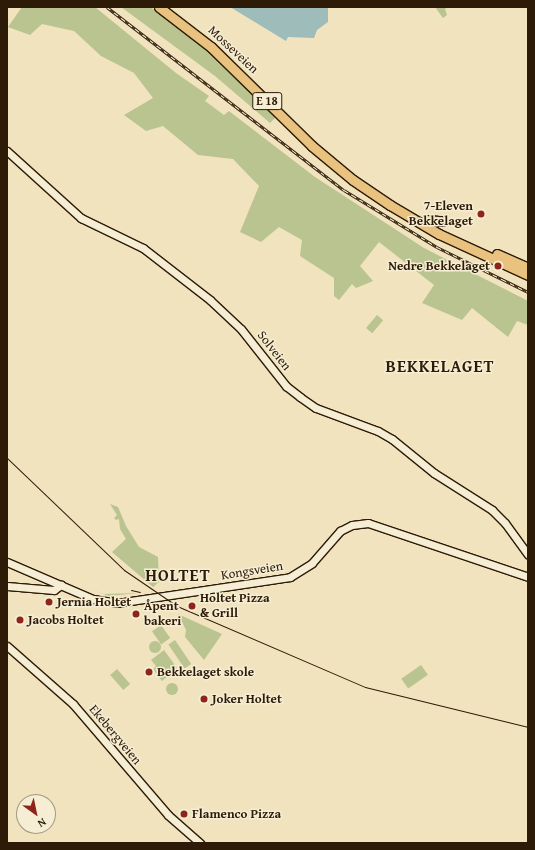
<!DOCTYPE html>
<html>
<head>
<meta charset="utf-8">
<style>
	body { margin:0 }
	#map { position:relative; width:535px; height:850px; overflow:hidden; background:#f0e3bd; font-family:"Gentium Book Plus",serif }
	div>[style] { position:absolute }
	.green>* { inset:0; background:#b9c491; transform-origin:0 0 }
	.round { border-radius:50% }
	.water>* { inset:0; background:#9dbcba }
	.roads { filter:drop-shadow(1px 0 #2e1b07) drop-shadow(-1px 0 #2e1b07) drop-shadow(0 1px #2e1b07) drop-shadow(0 -1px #2e1b07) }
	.secondary>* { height:7px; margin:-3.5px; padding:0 3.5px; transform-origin:3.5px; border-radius:3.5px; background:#f5edd4 }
	.highway>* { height:9px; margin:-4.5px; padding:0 4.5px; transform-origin:4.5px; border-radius:4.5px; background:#e8c27e }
	.tram>* { height:1px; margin:-0.5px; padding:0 0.5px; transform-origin:0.5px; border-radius:0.5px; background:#2e1b07 }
	.rail>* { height:3px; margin-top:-1.5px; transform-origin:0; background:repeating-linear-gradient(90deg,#f5edd4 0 4.5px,#2e1b07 0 9px); box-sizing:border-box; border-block:1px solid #2e1b07 }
	.dots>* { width:11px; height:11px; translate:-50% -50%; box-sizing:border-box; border:2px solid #f5edd4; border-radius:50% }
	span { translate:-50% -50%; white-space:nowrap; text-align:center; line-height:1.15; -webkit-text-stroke:3px #f5edd4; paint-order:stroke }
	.shield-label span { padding:1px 3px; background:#f5edd4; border:1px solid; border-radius:3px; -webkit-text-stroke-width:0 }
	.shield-label { font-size:12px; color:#2e1b07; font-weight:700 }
	.street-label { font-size:13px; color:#2e1b07 }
	.poi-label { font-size:13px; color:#2e1b07; font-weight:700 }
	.right { translate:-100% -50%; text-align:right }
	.left { translate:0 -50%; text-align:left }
	.district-label { font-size:17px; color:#2e1b07; font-weight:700; letter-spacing:1px }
	.frame { position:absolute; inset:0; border:8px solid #2e1b07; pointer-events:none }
	.north { position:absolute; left:16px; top:794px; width:40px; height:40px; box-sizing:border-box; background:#f5edd4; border:1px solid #a59982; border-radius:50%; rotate:147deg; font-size:11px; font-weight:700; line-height:16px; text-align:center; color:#2e1b07 }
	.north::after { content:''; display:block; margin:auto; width:14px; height:18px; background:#8f2418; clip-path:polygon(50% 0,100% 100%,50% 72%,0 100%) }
</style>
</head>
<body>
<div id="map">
	<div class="green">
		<i style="clip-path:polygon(22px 7px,95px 7px,176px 73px,209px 96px,205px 101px,224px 115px,229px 111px,315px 177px,424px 248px,528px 301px,528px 325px,517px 321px,508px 337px,472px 308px,462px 320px,422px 303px,434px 285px,379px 242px,360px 266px,373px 281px,356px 288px,352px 284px,339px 300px,334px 296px,334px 278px,300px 256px,302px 240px,279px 227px,261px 242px,240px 232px,259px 186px,233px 159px,198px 155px,163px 126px,146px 131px,124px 115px,153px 98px,134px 73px,101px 56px,74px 31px,42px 24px,30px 35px,8px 27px)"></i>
		<i style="clip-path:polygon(121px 7px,150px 7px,175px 22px,206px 47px,277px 116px,270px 123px,215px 76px)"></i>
		<i style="clip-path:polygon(435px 7px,448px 7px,445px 9px,447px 15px,443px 18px)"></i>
		<i style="left:377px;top:315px;width:8px;height:17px;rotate:40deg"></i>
		<i style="clip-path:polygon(110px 504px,118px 507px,126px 526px,139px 547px,158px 557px,159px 582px,153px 587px,112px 552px,126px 539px,120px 529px,119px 519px,116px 520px,114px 518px,117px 515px)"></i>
		<i style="clip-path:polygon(82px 586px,104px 594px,138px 593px,109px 596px)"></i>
		<i style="clip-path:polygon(178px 614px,222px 634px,204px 660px,185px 637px,186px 630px)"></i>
		<i style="left:161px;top:625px;width:16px;height:11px;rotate:55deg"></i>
		<i style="left:175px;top:640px;width:29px;height:8px;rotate:56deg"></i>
		<i class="round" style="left:149px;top:641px;width:12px;height:12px"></i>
		<i style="clip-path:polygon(164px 650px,177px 668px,162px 681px,153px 669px,156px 666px,151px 660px)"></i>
		<i style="left:421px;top:665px;width:12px;height:24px;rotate:55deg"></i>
		<i style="left:117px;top:669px;width:20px;height:9px;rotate:49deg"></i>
		<i class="round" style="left:166px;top:683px;width:12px;height:12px"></i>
	</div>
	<div class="water">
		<i style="clip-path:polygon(230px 7px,328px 7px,328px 22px,317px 30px,314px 38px,288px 37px,286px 41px)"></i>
	</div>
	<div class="roads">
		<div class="secondary">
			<i style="left:7px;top:151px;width:100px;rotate:42.2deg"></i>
			<i style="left:81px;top:218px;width:69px;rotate:25.8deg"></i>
			<i style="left:143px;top:248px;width:85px;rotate:37.8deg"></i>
			<i style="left:210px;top:300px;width:42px;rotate:43.1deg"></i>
			<i style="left:241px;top:329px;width:73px;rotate:51.7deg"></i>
			<i style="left:286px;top:386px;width:18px;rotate:38deg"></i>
			<i style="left:300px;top:397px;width:19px;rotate:35deg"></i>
			<i style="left:316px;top:408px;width:66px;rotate:20.4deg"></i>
			<i style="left:378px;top:431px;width:16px;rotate:30deg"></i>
			<i style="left:392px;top:439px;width:54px;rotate:39deg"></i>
			<i style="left:434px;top:473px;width:69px;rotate:32.5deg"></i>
			<i style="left:492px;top:510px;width:18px;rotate:45deg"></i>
			<i style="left:505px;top:523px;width:39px;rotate:54deg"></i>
			<i style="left:7px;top:562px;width:94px;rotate:23.3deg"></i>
			<i style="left:93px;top:599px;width:24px;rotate:9deg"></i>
			<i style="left:117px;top:603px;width:175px;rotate:-8.5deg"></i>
			<i style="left:290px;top:577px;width:26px;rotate:-32deg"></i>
			<i style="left:312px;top:563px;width:43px;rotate:-48.8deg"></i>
			<i style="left:340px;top:531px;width:13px;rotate:-27deg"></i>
			<i style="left:352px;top:525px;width:16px;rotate:-7deg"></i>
			<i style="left:368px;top:523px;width:169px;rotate:18.6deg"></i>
			<i style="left:7px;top:586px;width:47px;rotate:4.9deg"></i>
			<i style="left:54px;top:590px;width:9px;rotate:-36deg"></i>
			<i style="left:7px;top:646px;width:88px;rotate:41.3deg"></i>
			<i style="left:73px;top:704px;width:146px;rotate:49.4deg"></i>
			<i style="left:168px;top:815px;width:43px;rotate:41.2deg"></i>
		</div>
		<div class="highway">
			<i style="left:159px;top:7px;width:66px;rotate:37.6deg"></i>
			<i style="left:211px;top:47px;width:141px;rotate:44.4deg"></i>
			<i style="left:312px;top:146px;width:53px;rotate:39.7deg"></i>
			<i style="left:353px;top:180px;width:45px;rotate:34deg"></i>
			<i style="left:390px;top:205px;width:57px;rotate:30.6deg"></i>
			<i style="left:439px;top:234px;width:98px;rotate:24.7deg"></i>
			<i style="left:426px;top:220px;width:16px;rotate:4deg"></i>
			<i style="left:497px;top:254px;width:34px;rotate:24deg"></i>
		</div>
	</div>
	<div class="tram">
		<i style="left:7px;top:458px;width:162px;rotate:43.7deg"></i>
		<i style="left:124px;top:570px;width:64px;rotate:34.2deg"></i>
		<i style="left:177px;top:606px;width:205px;rotate:23.3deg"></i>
		<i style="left:365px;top:687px;width:168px;rotate:13.8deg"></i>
		<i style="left:131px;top:590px;width:9px;rotate:13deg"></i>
	</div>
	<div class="rail">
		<i style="left:107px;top:7px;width:299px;rotate:37.7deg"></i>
		<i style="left:344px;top:190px;width:109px;rotate:31.5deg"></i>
		<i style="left:437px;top:247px;width:102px;rotate:26.3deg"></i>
	</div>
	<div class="dots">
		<i style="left:481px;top:214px;background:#8f2418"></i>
		<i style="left:498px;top:266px;background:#8f2418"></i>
		<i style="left:49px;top:602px;background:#8f2418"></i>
		<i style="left:192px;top:606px;background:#8f2418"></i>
		<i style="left:136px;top:614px;background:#8f2418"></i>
		<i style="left:20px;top:620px;background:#8f2418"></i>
		<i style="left:149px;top:672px;background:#8f2418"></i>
		<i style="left:204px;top:699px;background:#8f2418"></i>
		<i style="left:184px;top:814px;background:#8f2418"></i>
	</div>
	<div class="shield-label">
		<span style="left:267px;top:101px">E 18</span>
	</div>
	<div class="street-label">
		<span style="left:233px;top:50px;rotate:43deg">Mosseveien</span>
		<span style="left:274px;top:351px;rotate:52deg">Solveien</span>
		<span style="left:252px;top:571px;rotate:-9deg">Kongsveien</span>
		<span style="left:115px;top:735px;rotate:50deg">Ekebergveien</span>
	</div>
	<div class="poi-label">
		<span class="right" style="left:473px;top:214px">7-Eleven<br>Bekkelaget</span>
		<span class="right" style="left:490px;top:266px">Nedre Bekkelaget</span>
		<span class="left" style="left:200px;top:606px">Holtet Pizza<br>&amp; Grill</span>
		<span class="left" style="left:57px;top:602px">Jernia Holtet</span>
		<span class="left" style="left:144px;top:614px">Åpent<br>bakeri</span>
		<span class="left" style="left:28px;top:620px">Jacobs Holtet</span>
		<span class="left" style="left:157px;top:672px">Bekkelaget skole</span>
		<span class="left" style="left:212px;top:699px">Joker Holtet</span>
		<span class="left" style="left:192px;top:814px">Flamenco Pizza</span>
	</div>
	<div class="district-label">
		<span style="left:440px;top:366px">BEKKELAGET</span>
		<span style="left:178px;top:575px">HOLTET</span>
	</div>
	<div class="frame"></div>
	<div class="north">N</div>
</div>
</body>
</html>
